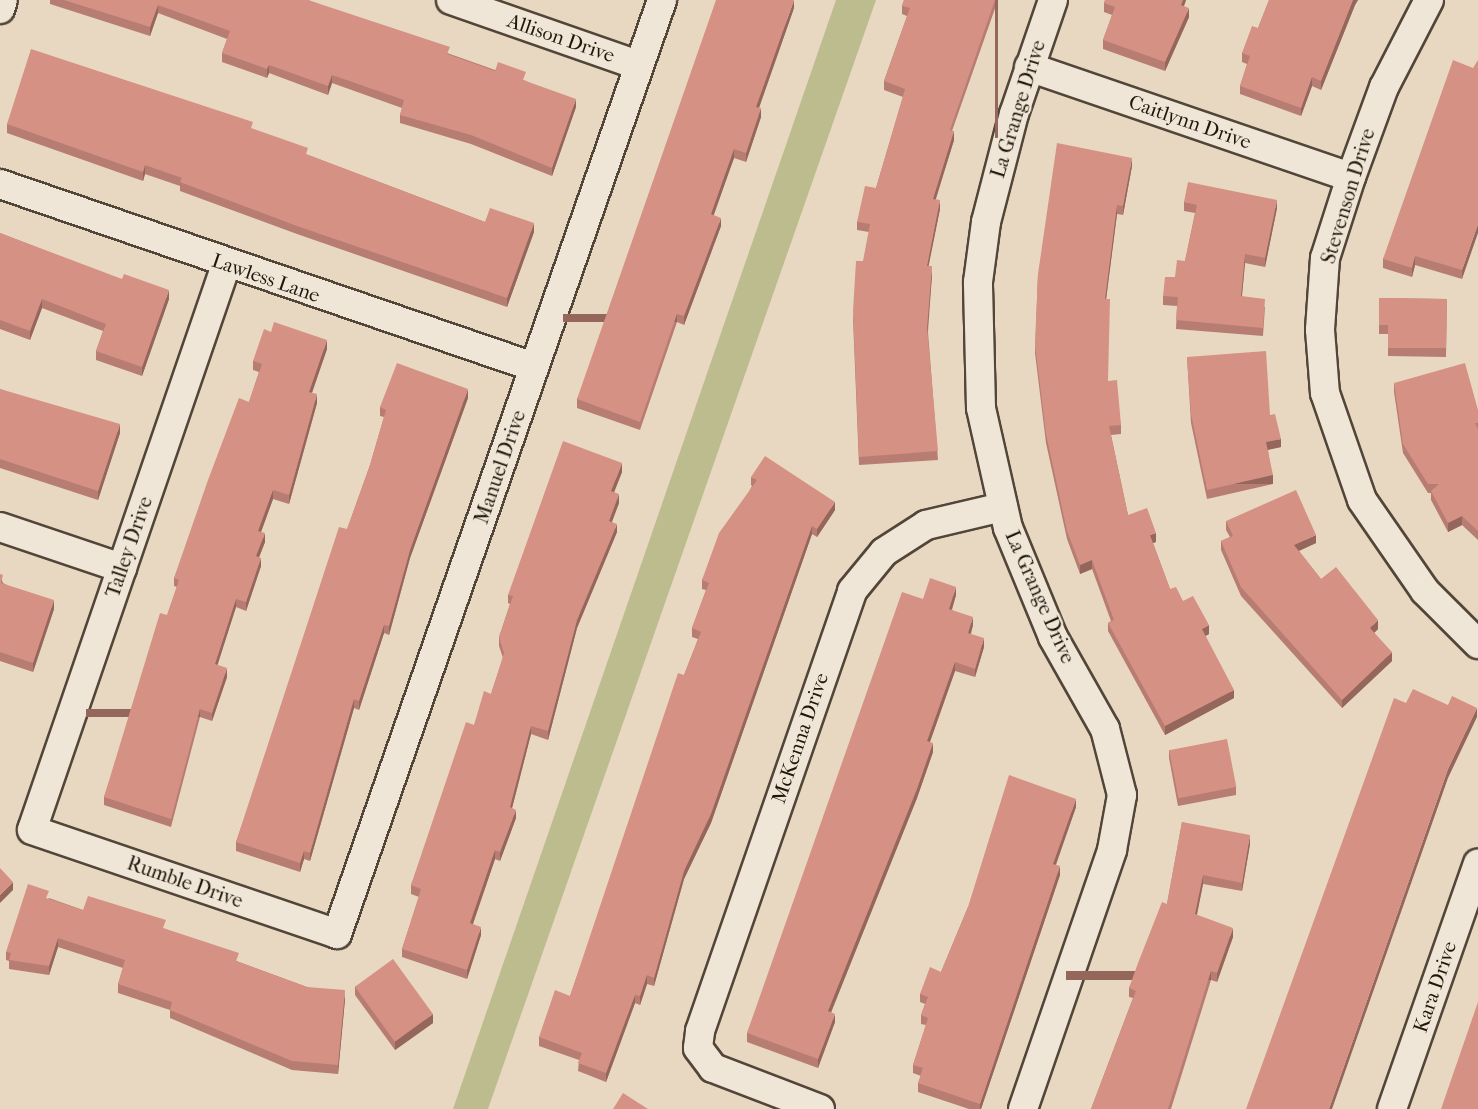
<!DOCTYPE html>
<html>
<head>
<meta charset="utf-8">
<style>
	body { margin:0 }
	#map { position:relative; width:1478px; height:1109px; overflow:hidden; background:#e8d8c1; font-family:"IM FELL French Canon",serif }
	div>[style] { position:absolute }
	.green>* { inset:0; background:#bdbc8e }
	.roads { filter:drop-shadow(2px 0 #524639) drop-shadow(-2px 0 #524639) drop-shadow(0 2px #524639) drop-shadow(0 -2px #524639) }
	.minor>* { height:28px; margin:-14px; padding:0 14px; transform-origin:14px; border-radius:14px; background:#f0e6d7 }
	.wall>* { inset:0; background:#b77d72 }
	.shaded-wall>* { inset:0; background:#95665c; transform-origin:0 0 }
	.building>* { inset:0; background:#d59184; transform-origin:0 0 }
	span { translate:-50% -50%; white-space:nowrap; text-align:center; line-height:1.15; -webkit-text-stroke:4.5px #f0e6d7; paint-order:stroke }
	.street-label { font-size:20px; color:#20160c }
</style>
</head>
<body>
<div id="map">
	<div class="green">
		<i style="clip-path:polygon(836px 0,876px 0,488px 1109px,453px 1109px)"></i>
	</div>
	<div class="roads">
		<div class="minor">
			<i style="left:451px;top:0;width:198px;rotate:19.2deg"></i>
			<i style="left:1429px;top:0;width:98px;rotate:117.3deg"></i>
			<i style="left:1384px;top:87px;width:96px;rotate:110.1deg"></i>
			<i style="left:1351px;top:177px;width:85px;rotate:107.8deg"></i>
			<i style="left:1325px;top:258px;width:72px;rotate:94deg"></i>
			<i style="left:1320px;top:330px;width:63px;rotate:85.5deg"></i>
			<i style="left:1325px;top:393px;width:113px;rotate:70.9deg"></i>
			<i style="left:1362px;top:500px;width:111px;rotate:55.3deg"></i>
			<i style="left:1425px;top:591px;width:75px;rotate:45deg"></i>
			<i style="left:0;top:9px;width:9px;rotate:-72deg"></i>
			<i style="left:1029px;top:67px;width:340px;rotate:18.9deg"></i>
			<i style="left:0;top:184px;width:564px;rotate:18.92deg"></i>
			<i style="left:226px;top:265px;width:597px;rotate:108.95deg"></i>
			<i style="left:32px;top:830px;width:322px;rotate:18.8deg"></i>
			<i style="left:337px;top:934px;width:989px;rotate:-70.81deg"></i>
			<i style="left:0;top:527px;width:129px;rotate:18.6deg"></i>
			<i style="left:820px;top:1109px;width:115px;rotate:-159deg"></i>
			<i style="left:713px;top:1068px;width:25px;rotate:-127deg"></i>
			<i style="left:698px;top:1048px;width:17px;rotate:-83deg"></i>
			<i style="left:700px;top:1031px;width:466px;rotate:-70.9deg"></i>
			<i style="left:852px;top:591px;width:50px;rotate:-50.6deg"></i>
			<i style="left:884px;top:552px;width:50px;rotate:-32.7deg"></i>
			<i style="left:926px;top:525px;width:79px;rotate:-13.2deg"></i>
			<i style="left:1023px;top:1109px;width:274px;rotate:-71deg"></i>
			<i style="left:1112px;top:850px;width:56px;rotate:-79.7deg"></i>
			<i style="left:1122px;top:795px;width:68px;rotate:-104.4deg"></i>
			<i style="left:1105px;top:729px;width:106px;rotate:-119.5deg"></i>
			<i style="left:1053px;top:637px;width:118px;rotate:-112.4deg"></i>
			<i style="left:1008px;top:528px;width:123px;rotate:-102.7deg"></i>
			<i style="left:981px;top:408px;width:126px;rotate:-91.4deg"></i>
			<i style="left:978px;top:282px;width:61px;rotate:-82.4deg"></i>
			<i style="left:986px;top:222px;width:112px;rotate:-75.5deg"></i>
			<i style="left:1014px;top:114px;width:120px;rotate:-71.1deg"></i>
			<i style="left:1392px;top:1109px;width:260px;rotate:-70.7deg"></i>
		</div>
	</div>
	<div class="wall">
		<i style="clip-path:polygon(50px 0,308px 0,450px 54px,526px 81px,576px 107px,552px 176px,471px 144px,400px 123px,400px 115px,402px 108px,332px 83px,328px 95px,269px 73px,267px 78px,222px 62px,222px 53px,227px 39px,158px 13px,150px 36px,50px 4px)"></i>
		<i style="clip-path:polygon(904px 0,998px 0,952px 131px,954px 140px,936px 199px,940px 209px,928px 266px,932px 275px,928px 332px,938px 460px,859px 465px,853px 319px,869px 232px,857px 230px,857px 222px,876px 188px,903px 97px,884px 90px,884px 81px,907px 16px,902px 14px,902px 6px)"></i>
		<i style="clip-path:polygon(1105px 0,1186px 0,1184px 6px,1189px 17px,1165px 71px,1103px 49px,1103px 40px,1112px 15px,1104px 12px,1104px 3px)"></i>
		<i style="clip-path:polygon(1269px 0,1358px 0,1355px 5px,1321px 90px,1312px 86px,1301px 116px,1240px 94px,1240px 86px,1247px 64px,1242px 62px,1242px 53px,1258px 28px)"></i>
		<i style="clip-path:polygon(794px 8px,759px 108px,761px 117px,746px 162px,734px 158px,713px 215px,721px 226px,684px 325px,677px 322px,640px 430px,577px 408px,577px 399px)"></i>
		<i style="clip-path:polygon(1473px 68px,1462px 279px,1415px 265px,1412px 277px,1383px 268px,1383px 259px)"></i>
		<i style="clip-path:polygon(7px 124px,253px 129px,308px 155px,485px 222px,534px 232px,507px 307px,297px 234px,180px 191px,180px 186px,145px 174px,143px 181px,7px 133px)"></i>
		<i style="clip-path:polygon(1132px 166px,1123px 215px,1117px 214px,1106px 299px,1108px 381px,1121px 425px,1121px 434px,1111px 435px,1128px 515px,1156px 542px,1153px 543px,1170px 589px,1183px 601px,1209px 634px,1205px 636px,1234px 698px,1165px 735px,1108px 631px,1108px 623px,1111px 621px,1092px 569px,1080px 574px,1067px 539px,1046px 443px,1035px 353px,1038px 274px)"></i>
		<i style="clip-path:polygon(1184px 202px,1277px 208px,1265px 267px,1245px 263px,1242px 296px,1265px 307px,1263px 336px,1176px 329px,1177px 306px,1163px 305px,1163px 296px,1185px 261px,1195px 213px,1184px 211px)"></i>
		<i style="clip-path:polygon(0 233px,169px 299px,142px 376px,96px 360px,96px 351px,103px 331px,42px 308px,30px 340px,0 329px)"></i>
		<i style="clip-path:polygon(1379px 298px,1447px 299px,1446px 357px,1388px 356px,1388px 334px,1379px 334px)"></i>
		<i style="clip-path:polygon(327px 349px,312px 393px,317px 403px,289px 504px,273px 499px,261px 532px,265px 542px,259px 557px,261px 566px,246px 611px,236px 607px,217px 665px,227px 677px,212px 721px,200px 717px,171px 827px,104px 805px,104px 797px,177px 587px,174px 586px,174px 578px,249px 402px,259px 372px,253px 370px,253px 361px)"></i>
		<i style="clip-path:polygon(1187px 357px,1270px 415px,1281px 447px,1268px 450px,1273px 484px,1207px 499px,1191px 423px)"></i>
		<i style="clip-path:polygon(1394px 383px,1478px 410px,1478px 540px,1462px 525px,1448px 532px,1431px 500px,1431px 493px,1428px 493px,1403px 453px,1394px 392px)"></i>
		<i style="clip-path:polygon(0 389px,120px 433px,98px 500px,0 468px)"></i>
		<i style="clip-path:polygon(468px 398px,410px 558px,389px 635px,384px 633px,359px 710px,354px 708px,310px 861px,304px 859px,300px 872px,236px 851px,236px 842px,370px 465px,384px 417px,380px 416px,380px 407px)"></i>
		<i style="clip-path:polygon(622px 472px,614px 492px,619px 503px,612px 522px,617px 532px,577px 628px,548px 740px,531px 734px,512px 808px,516px 818px,500px 861px,495px 859px,473px 924px,481px 935px,467px 979px,402px 957px,402px 949px,419px 897px,411px 894px,411px 885px,474px 725px,491px 694px,503px 658px,499px 646px,499px 637px,510px 604px,508px 603px,508px 595px)"></i>
		<i style="clip-path:polygon(751px 477px,835px 510px,817px 537px,812px 534px,711px 823px,684px 879px,654px 986px,647px 984px,640px 1005px,635px 1003px,606px 1082px,578px 1071px,579px 1060px,539px 1046px,539px 1037px,570px 996px,684px 675px,698px 639px,692px 637px,692px 628px,706px 590px,702px 589px,702px 580px,752px 486px,751px 485px)"></i>
		<i style="clip-path:polygon(1226px 521px,1316px 543px,1299px 551px,1321px 579px,1378px 629px,1374px 633px,1392px 661px,1342px 708px,1241px 596px,1221px 550px,1221px 541px,1230px 537px,1226px 530px)"></i>
		<i style="clip-path:polygon(0 574px,3px 583px,54px 609px,33px 672px,0 661px)"></i>
		<i style="clip-path:polygon(956px 595px,952px 610px,973px 625px,971px 634px,984px 647px,975px 677px,955px 671px,930px 742px,933px 752px,917px 798px,831px 1012px,835px 1022px,818px 1068px,747px 1042px,747px 1033px,923px 599px)"></i>
		<i style="clip-path:polygon(1169px 750px,1236px 787px,1236px 795px,1178px 806px,1169px 758px)"></i>
		<i style="clip-path:polygon(1076px 807px,1056px 865px,1060px 875px,981px 1109px,969px 1109px,918px 1092px,918px 1083px,921px 1076px,913px 1073px,913px 1065px,926px 1025px,921px 1024px,921px 1015px,925px 1004px,920px 1002px,920px 994px,941px 972px,968px 907px)"></i>
		<i style="clip-path:polygon(1182px 822px,1250px 844px,1242px 891px,1203px 884px,1197px 915px,1233px 937px,1217px 982px,1211px 980px,1171px 1109px,1091px 1109px,1133px 998px,1129px 997px,1129px 988px,1167px 904px)"></i>
		<i style="clip-path:polygon(49px 898px,83px 910px,165px 929px,239px 962px,307px 987px,345px 999px,338px 1074px,292px 1070px,170px 1018px,170px 1010px,118px 993px,118px 984px,123px 968px,58px 947px,49px 975px,9px 969px,9px 961px,6px 960px,6px 952px)"></i>
		<i style="clip-path:polygon(355px 986px,433px 1023px,395px 1050px,355px 995px)"></i>
	</div>
	<div class="shaded-wall">
		<i style="clip-path:polygon(794px 0,794px 8px,756px 116px,756px 107px)"></i>
		<i style="left:995px;top:0;width:3px;height:138px"></i>
		<i style="clip-path:polygon(1183px 0,1186px 0,1181px 14px,1181px 5px)"></i>
		<i style="clip-path:polygon(1353px 0,1358px 0,1355px 5px,1321px 90px,1321px 81px)"></i>
		<i style="clip-path:polygon(158px 5px,158px 13px,150px 36px,150px 27px)"></i>
		<i style="clip-path:polygon(1189px 8px,1189px 17px,1165px 71px,1165px 62px)"></i>
		<i style="clip-path:polygon(269px 65px,269px 73px,267px 78px,267px 69px)"></i>
		<i style="clip-path:polygon(332px 75px,332px 83px,328px 95px,328px 86px)"></i>
		<i style="clip-path:polygon(1312px 77px,1312px 86px,1301px 116px,1301px 108px)"></i>
		<i style="clip-path:polygon(576px 99px,576px 107px,552px 176px,552px 168px)"></i>
		<i style="clip-path:polygon(761px 108px,761px 117px,746px 162px,746px 153px)"></i>
		<i style="clip-path:polygon(954px 131px,954px 140px,933px 207px,933px 199px)"></i>
		<i style="clip-path:polygon(734px 149px,734px 158px,711px 223px,711px 214px)"></i>
		<i style="clip-path:polygon(1132px 158px,1132px 166px,1123px 215px,1123px 206px)"></i>
		<i style="clip-path:polygon(145px 165px,145px 174px,143px 181px,143px 172px)"></i>
		<i style="clip-path:polygon(940px 200px,940px 209px,927px 274px,927px 266px)"></i>
		<i style="clip-path:polygon(1277px 200px,1277px 208px,1265px 267px,1265px 258px)"></i>
		<i style="clip-path:polygon(1117px 205px,1117px 214px,1105px 308px,1105px 299px)"></i>
		<i style="clip-path:polygon(721px 218px,721px 226px,684px 325px,684px 316px)"></i>
		<i style="clip-path:polygon(534px 223px,534px 232px,507px 307px,507px 298px)"></i>
		<i style="clip-path:polygon(1478px 224px,1478px 233px,1462px 279px,1462px 270px)"></i>
		<i style="clip-path:polygon(1245px 254px,1245px 263px,1241px 305px,1241px 296px)"></i>
		<i style="clip-path:polygon(1415px 256px,1415px 265px,1412px 277px,1412px 268px)"></i>
		<i style="clip-path:polygon(932px 266px,932px 275px,927px 336px,927px 328px)"></i>
		<i style="clip-path:polygon(169px 290px,169px 299px,142px 376px,142px 367px)"></i>
		<i style="clip-path:polygon(42px 299px,42px 308px,30px 340px,30px 331px)"></i>
		<i style="left:677px;top:314px;width:8px;height:114px;rotate:90deg"></i>
		<i style="clip-path:polygon(327px 340px,327px 349px,309px 401px,309px 392px)"></i>
		<i style="clip-path:polygon(468px 389px,468px 398px,410px 558px,389px 635px,389px 626px,410px 550px)"></i>
		<i style="clip-path:polygon(317px 394px,317px 403px,289px 504px,289px 495px)"></i>
		<i style="clip-path:polygon(120px 424px,120px 433px,98px 500px,98px 491px)"></i>
		<i style="clip-path:polygon(1281px 439px,1281px 447px,1266px 450px,1266px 442px)"></i>
		<i style="clip-path:polygon(622px 463px,622px 472px,611px 500px,611px 491px)"></i>
		<i style="left:1273px;top:475px;width:9px;height:68px;rotate:90deg"></i>
		<i style="clip-path:polygon(273px 490px,273px 499px,258px 540px,258px 531px)"></i>
		<i style="clip-path:polygon(619px 494px,619px 503px,609px 529px,609px 521px)"></i>
		<i style="clip-path:polygon(835px 502px,835px 510px,817px 537px,817px 529px)"></i>
		<i style="clip-path:polygon(1462px 516px,1462px 525px,1448px 532px,1448px 523px)"></i>
		<i style="clip-path:polygon(617px 524px,617px 532px,577px 628px,548px 740px,548px 731px,577px 620px)"></i>
		<i style="clip-path:polygon(812px 526px,812px 534px,711px 823px,684px 879px,654px 986px,654px 978px,684px 871px)"></i>
		<i style="clip-path:polygon(265px 533px,265px 542px,256px 565px,256px 556px)"></i>
		<i style="clip-path:polygon(1156px 533px,1156px 542px,1150px 544px,1150px 535px)"></i>
		<i style="clip-path:polygon(1316px 535px,1316px 543px,1294px 553px,1294px 545px)"></i>
		<i style="clip-path:polygon(261px 558px,261px 566px,246px 611px,246px 602px)"></i>
		<i style="clip-path:polygon(1092px 560px,1092px 569px,1080px 574px,1080px 565px)"></i>
		<i style="clip-path:polygon(956px 587px,956px 595px,949px 618px,949px 609px)"></i>
		<i style="clip-path:polygon(236px 599px,236px 607px,215px 673px,215px 664px)"></i>
		<i style="clip-path:polygon(54px 600px,54px 609px,33px 672px,33px 663px)"></i>
		<i style="clip-path:polygon(973px 617px,973px 625px,968px 642px,968px 633px)"></i>
		<i style="clip-path:polygon(1378px 620px,1378px 629px,1370px 637px,1370px 628px)"></i>
		<i style="clip-path:polygon(384px 625px,384px 633px,359px 710px,359px 701px)"></i>
		<i style="clip-path:polygon(1209px 625px,1209px 634px,1202px 638px,1202px 629px)"></i>
		<i style="clip-path:polygon(984px 638px,984px 647px,975px 677px,975px 669px)"></i>
		<i style="clip-path:polygon(1392px 652px,1392px 661px,1342px 708px,1342px 700px)"></i>
		<i style="clip-path:polygon(955px 662px,955px 671px,927px 750px,927px 741px)"></i>
		<i style="clip-path:polygon(227px 668px,227px 677px,212px 721px,212px 713px)"></i>
		<i style="clip-path:polygon(1234px 690px,1234px 698px,1165px 735px,1165px 726px)"></i>
		<i style="clip-path:polygon(354px 699px,354px 708px,310px 861px,310px 853px)"></i>
		<i style="clip-path:polygon(1477px 708px,1477px 717px,1448px 778px,1332px 1109px,1329px 1109px,1448px 769px)"></i>
		<i style="left:200px;top:709px;width:8px;height:114px;rotate:90deg"></i>
		<i style="clip-path:polygon(531px 726px,531px 734px,510px 816px,510px 807px)"></i>
		<i style="clip-path:polygon(933px 743px,933px 752px,917px 798px,828px 1020px,828px 1011px)"></i>
		<i style="clip-path:polygon(1076px 799px,1076px 807px,1053px 872px,1053px 864px)"></i>
		<i style="clip-path:polygon(516px 810px,516px 818px,500px 861px,500px 852px)"></i>
		<i style="clip-path:polygon(1250px 835px,1250px 844px,1242px 891px,1242px 883px)"></i>
		<i style="clip-path:polygon(495px 850px,495px 859px,470px 932px,470px 923px)"></i>
		<i style="clip-path:polygon(304px 851px,304px 859px,300px 872px,300px 863px)"></i>
		<i style="clip-path:polygon(1060px 866px,1060px 875px,981px 1109px,980px 1109px,980px 1104px)"></i>
		<i style="clip-path:polygon(1203px 875px,1203px 884px,1195px 923px,1195px 914px)"></i>
		<i style="clip-path:polygon(13px 882px,13px 890px,0 903px,0 895px)"></i>
		<i style="clip-path:polygon(481px 927px,481px 935px,467px 979px,467px 970px)"></i>
		<i style="clip-path:polygon(1233px 928px,1233px 937px,1217px 982px,1217px 973px)"></i>
		<i style="clip-path:polygon(58px 938px,58px 947px,49px 975px,49px 966px)"></i>
		<i style="left:1211px;top:971px;width:9px;height:145px;rotate:90deg"></i>
		<i style="clip-path:polygon(647px 975px,647px 984px,640px 1005px,640px 996px)"></i>
		<i style="clip-path:polygon(345px 990px,345px 999px,338px 1074px,338px 1065px)"></i>
		<i style="clip-path:polygon(635px 995px,635px 1003px,606px 1082px,606px 1073px)"></i>
		<i style="clip-path:polygon(433px 1014px,433px 1023px,395px 1050px,395px 1041px)"></i>
		<i style="clip-path:polygon(835px 1014px,835px 1022px,818px 1068px,818px 1059px)"></i>
	</div>
	<div class="building">
		<i style="clip-path:polygon(64px 0,308px 0,450px 47px,447px 54px,495px 71px,498px 62px,526px 72px,523px 80px,576px 99px,552px 168px,471px 135px,400px 115px,404px 100px,332px 75px,328px 86px,269px 65px,267px 69px,222px 53px,230px 31px,158px 5px,150px 27px)"></i>
		<i style="clip-path:polygon(716px 0,794px 0,756px 107px,761px 108px,746px 153px,734px 149px,711px 214px,721px 218px,684px 316px,677px 314px,640px 422px,577px 399px)"></i>
		<i style="clip-path:polygon(904px 0,995px 0,950px 130px,954px 131px,933px 199px,940px 200px,927px 266px,932px 266px,927px 328px,938px 451px,859px 457px,853px 311px,856px 261px,863px 261px,870px 224px,857px 222px,865px 186px,876px 188px,905px 89px,884px 81px,910px 8px,902px 6px)"></i>
		<i style="clip-path:polygon(1105px 0,1183px 0,1181px 5px,1189px 8px,1165px 62px,1103px 40px,1115px 7px,1104px 3px)"></i>
		<i style="clip-path:polygon(1269px 0,1353px 0,1321px 81px,1312px 77px,1301px 108px,1240px 86px,1250px 56px,1242px 53px,1252px 26px,1258px 28px)"></i>
		<i style="clip-path:polygon(31px 49px,253px 122px,251px 128px,308px 148px,306px 154px,485px 222px,490px 208px,534px 223px,507px 298px,297px 226px,180px 182px,182px 178px,145px 165px,143px 172px,7px 124px)"></i>
		<i style="clip-path:polygon(1453px 60px,1473px 68px,1478px 60px,1478px 224px,1462px 270px,1415px 256px,1412px 268px,1383px 259px)"></i>
		<i style="clip-path:polygon(1057px 143px,1132px 158px,1123px 206px,1117px 205px,1105px 299px,1110px 299px,1108px 381px,1117px 380px,1121px 425px,1109px 426px,1128px 515px,1147px 508px,1156px 533px,1150px 535px,1170px 589px,1176px 587px,1183px 601px,1193px 596px,1209px 625px,1202px 629px,1234px 690px,1165px 726px,1108px 623px,1114px 620px,1092px 560px,1080px 565px,1067px 531px,1046px 434px,1035px 344px,1038px 274px)"></i>
		<i style="clip-path:polygon(1188px 182px,1277px 200px,1265px 258px,1245px 254px,1241px 296px,1265px 299px,1263px 328px,1176px 320px,1178px 297px,1163px 296px,1165px 277px,1175px 277px,1177px 260px,1185px 261px,1197px 205px,1184px 202px)"></i>
		<i style="clip-path:polygon(0 233px,122px 279px,124px 274px,169px 290px,142px 367px,96px 351px,106px 324px,42px 299px,30px 331px,0 320px)"></i>
		<i style="clip-path:polygon(1379px 298px,1447px 299px,1446px 348px,1388px 348px,1388px 325px,1379px 325px)"></i>
		<i style="clip-path:polygon(274px 322px,327px 340px,309px 392px,317px 394px,289px 495px,273px 490px,258px 531px,265px 533px,256px 556px,261px 558px,246px 602px,236px 599px,215px 664px,227px 668px,212px 713px,200px 709px,171px 819px,104px 797px,160px 613px,167px 615px,179px 580px,174px 578px,208px 480px,239px 398px,249px 402px,262px 364px,253px 361px,264px 329px,271px 332px)"></i>
		<i style="clip-path:polygon(1266px 351px,1270px 415px,1275px 414px,1281px 439px,1266px 442px,1273px 475px,1207px 490px,1191px 414px,1187px 357px)"></i>
		<i style="clip-path:polygon(397px 363px,468px 389px,410px 550px,389px 626px,384px 625px,359px 701px,354px 699px,310px 853px,304px 851px,300px 863px,236px 842px,339px 527px,347px 529px,370px 465px,386px 410px,380px 407px)"></i>
		<i style="clip-path:polygon(1465px 363px,1478px 410px,1478px 423px,1475px 423px,1478px 429px,1478px 531px,1462px 516px,1448px 523px,1431px 491px,1439px 484px,1428px 484px,1403px 444px,1394px 383px)"></i>
		<i style="clip-path:polygon(0 389px,120px 424px,98px 491px,0 459px)"></i>
		<i style="clip-path:polygon(563px 441px,622px 463px,611px 491px,619px 494px,609px 521px,617px 524px,577px 620px,548px 731px,531px 726px,510px 807px,516px 810px,500px 852px,495px 850px,470px 923px,481px 927px,467px 970px,402px 949px,421px 889px,411px 885px,466px 722px,474px 725px,484px 691px,491px 694px,504px 653px,499px 637px,513px 596px,508px 595px)"></i>
		<i style="clip-path:polygon(765px 456px,835px 502px,817px 529px,812px 526px,711px 814px,684px 871px,654px 978px,647px 975px,640px 996px,635px 995px,606px 1073px,578px 1063px,582px 1053px,539px 1037px,555px 990px,570px 996px,678px 673px,684px 675px,701px 632px,692px 628px,709px 583px,702px 580px,719px 533px,757px 480px,751px 477px)"></i>
		<i style="clip-path:polygon(1296px 490px,1316px 535px,1294px 545px,1321px 579px,1336px 567px,1378px 620px,1370px 628px,1392px 652px,1342px 700px,1241px 587px,1221px 541px,1233px 536px,1226px 521px)"></i>
		<i style="clip-path:polygon(0 574px,3px 575px,1px 583px,54px 600px,33px 663px,0 652px)"></i>
		<i style="clip-path:polygon(930px 578px,956px 587px,949px 609px,973px 617px,968px 633px,984px 638px,975px 669px,955px 662px,927px 741px,933px 743px,917px 789px,828px 1011px,835px 1014px,818px 1059px,747px 1033px,902px 592px,923px 599px)"></i>
		<i style="clip-path:polygon(1413px 689px,1448px 705px,1452px 696px,1477px 708px,1448px 769px,1329px 1109px,1246px 1109px,1394px 698px,1406px 703px)"></i>
		<i style="left:1227px;top:739px;width:49px;height:59px;rotate:79deg"></i>
		<i style="clip-path:polygon(1009px 775px,1076px 799px,1053px 864px,1060px 866px,980px 1104px,918px 1083px,923px 1068px,913px 1065px,928px 1018px,921px 1015px,928px 997px,920px 994px,930px 967px,941px 972px,968px 907px)"></i>
		<i style="clip-path:polygon(1182px 822px,1250px 835px,1242px 883px,1203px 875px,1195px 914px,1233px 928px,1217px 973px,1211px 971px,1168px 1109px,1091px 1109px,1136px 991px,1129px 988px,1138px 963px,1162px 902px,1167px 904px)"></i>
		<i style="clip-path:polygon(0 868px,13px 882px,0 895px)"></i>
		<i style="clip-path:polygon(28px 884px,49px 891px,46px 898px,83px 910px,88px 896px,166px 920px,163px 928px,239px 953px,236px 961px,307px 987px,345px 990px,338px 1065px,292px 1061px,170px 1010px,172px 1002px,118px 984px,125px 960px,58px 938px,49px 966px,9px 960px,11px 953px,6px 952px)"></i>
		<i style="left:393px;top:959px;width:68px;height:47px;rotate:54deg"></i>
		<i style="clip-path:polygon(1478px 1002px,1478px 1109px,1441px 1109px)"></i>
		<i style="clip-path:polygon(623px 1093px,648px 1109px,613px 1109px)"></i>
	</div>
	<div class="street-label">
		<span style="left:561px;top:38px;rotate:19deg">Allison Drive</span>
		<span style="left:1018px;top:109px;rotate:-73deg">La Grange Drive</span>
		<span style="left:1190px;top:122px;rotate:19deg">Caitlynn Drive</span>
		<span style="left:1348px;top:196px;rotate:-73deg">Stevenson Drive</span>
		<span style="left:266px;top:278px;rotate:19deg">Lawless Lane</span>
		<span style="left:500px;top:467px;rotate:-71deg">Manuel Drive</span>
		<span style="left:129px;top:547px;rotate:-71deg">Talley Drive</span>
		<span style="left:1040px;top:597px;rotate:66deg">La Grange Drive</span>
		<span style="left:800px;top:738px;rotate:-71deg">McKenna Drive</span>
		<span style="left:185px;top:882px;rotate:19deg">Rumble Drive</span>
		<span style="left:1435px;top:987px;rotate:-71deg">Kara Drive</span>
	</div>
</div>
</body>
</html>
